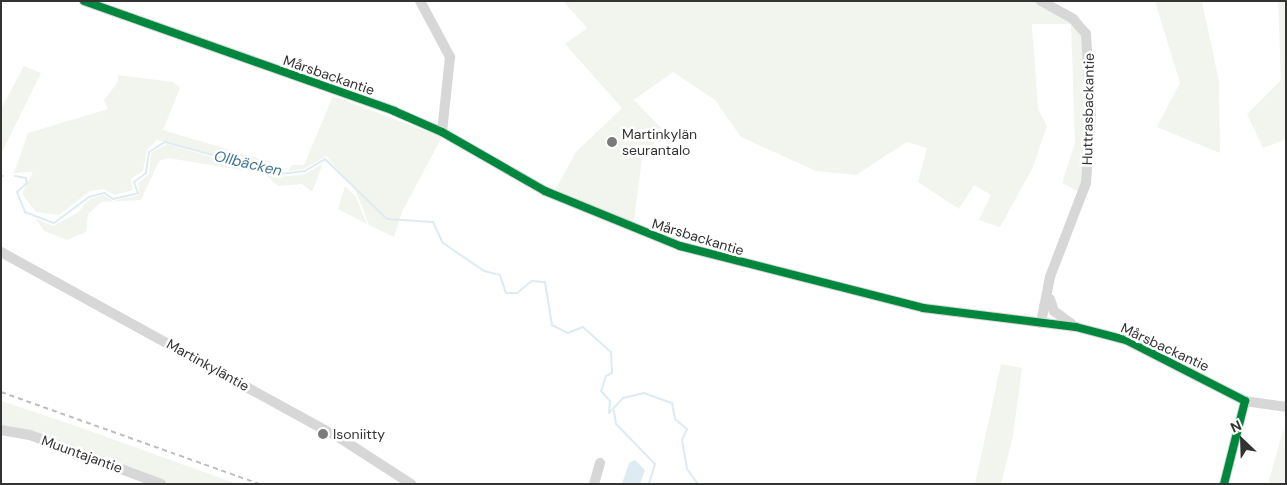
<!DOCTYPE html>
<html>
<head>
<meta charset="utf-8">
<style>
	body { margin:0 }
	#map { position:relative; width:1287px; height:485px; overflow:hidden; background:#fff; font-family:"DM Sans",sans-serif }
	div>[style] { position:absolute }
	.green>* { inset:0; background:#f1f5ed }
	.water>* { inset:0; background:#ddebf3 }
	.stream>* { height:2px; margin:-1px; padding:0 1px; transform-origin:1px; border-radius:1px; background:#ddebf3 }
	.minor>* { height:10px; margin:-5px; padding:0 5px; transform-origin:5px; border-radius:5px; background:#d7d7d7 }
	.rail>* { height:2px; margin-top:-1px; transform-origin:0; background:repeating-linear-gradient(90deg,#bebebe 0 5px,transparent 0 9px) }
	.cycleway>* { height:8px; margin:-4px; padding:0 4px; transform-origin:4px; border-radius:4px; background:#00873e }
	.dots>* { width:14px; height:14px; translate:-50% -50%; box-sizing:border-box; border:2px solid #fff; border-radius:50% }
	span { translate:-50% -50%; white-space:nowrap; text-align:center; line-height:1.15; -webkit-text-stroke:5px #fff; paint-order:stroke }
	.street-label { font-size:14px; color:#333 }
	.poi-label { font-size:14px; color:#333 }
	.left { translate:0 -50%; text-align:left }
	.water-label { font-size:15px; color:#3f7597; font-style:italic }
	.frame { position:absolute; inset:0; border:2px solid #333; pointer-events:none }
	.north { position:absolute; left:1217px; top:415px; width:50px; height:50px; -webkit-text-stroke:4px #fff; paint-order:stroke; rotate:336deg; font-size:14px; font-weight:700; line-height:20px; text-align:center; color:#333 }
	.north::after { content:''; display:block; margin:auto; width:18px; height:22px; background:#333; clip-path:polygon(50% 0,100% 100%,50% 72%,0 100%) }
</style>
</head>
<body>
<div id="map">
	<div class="green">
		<i style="clip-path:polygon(563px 1px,1037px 1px,1071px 19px,1084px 35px,1088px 115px,1081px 193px,1062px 183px,1075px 143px,1071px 24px,1032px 24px,1038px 109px,1047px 126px,1032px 169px,1000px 227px,979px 220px,991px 195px,974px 185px,959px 209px,918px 182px,927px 148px,907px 142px,856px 175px,816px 171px,741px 137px,715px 100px,673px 72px,634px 100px,664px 131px,642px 159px,634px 220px,629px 224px,554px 192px,576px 152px,622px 108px,565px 44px,587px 28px)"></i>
		<i style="clip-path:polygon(1155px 1px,1202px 1px,1219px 82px,1220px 153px,1157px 127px,1180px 83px)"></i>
		<i style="clip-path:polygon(1278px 1px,1286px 1px,1286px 139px,1263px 148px,1247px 114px,1281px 80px)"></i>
		<i style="clip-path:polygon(24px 66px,41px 73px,1px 154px,1px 109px)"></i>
		<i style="clip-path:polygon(118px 75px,173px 82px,180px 88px,163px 130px,274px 163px,250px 164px,157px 140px,147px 150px,143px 171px,131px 179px,133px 190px,114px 195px,104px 189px,90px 191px,59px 215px,36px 212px,22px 194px,33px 172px,14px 173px,28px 133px,108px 109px,104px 100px,118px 82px)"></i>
		<i style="clip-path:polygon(333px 96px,442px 137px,402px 212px,394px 237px,369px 225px,355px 189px,326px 156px,304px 169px,288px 171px,292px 165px,304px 165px)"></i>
		<i style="clip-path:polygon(167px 144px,280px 177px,306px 174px,323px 163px,312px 192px,302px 184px,278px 186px,265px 174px,168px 158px,159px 161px,141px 200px,101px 202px,88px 214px,86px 232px,67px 240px,44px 231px,35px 218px,53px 226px,77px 213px,90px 199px,103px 195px,113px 201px,140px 195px,138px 183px,149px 174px,151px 153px)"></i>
		<i style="clip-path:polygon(345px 186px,356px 197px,367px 224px,338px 209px)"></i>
		<i style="clip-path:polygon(1001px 364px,1022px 368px,1013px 436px,1001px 484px,975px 484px)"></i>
		<i style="clip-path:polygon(1px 401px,79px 427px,237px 484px,170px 484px,36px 432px,1px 425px)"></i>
		<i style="clip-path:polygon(1284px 427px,1286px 484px,1268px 484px)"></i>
	</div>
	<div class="water">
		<i style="clip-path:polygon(635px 460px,645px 470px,640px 484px,622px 484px,629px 463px)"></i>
	</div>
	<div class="stream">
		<i style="left:1px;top:176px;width:2px"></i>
		<i style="left:15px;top:176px;width:11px;rotate:10deg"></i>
		<i style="left:26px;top:178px;width:5px;rotate:79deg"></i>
		<i style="left:27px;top:183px;width:13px;rotate:138deg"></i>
		<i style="left:17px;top:192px;width:22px;rotate:68deg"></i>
		<i style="left:25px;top:212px;width:31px;rotate:21deg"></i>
		<i style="left:54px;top:223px;width:44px;rotate:-36.6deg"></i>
		<i style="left:89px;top:197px;width:16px;rotate:-15deg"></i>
		<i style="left:104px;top:193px;width:11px;rotate:34deg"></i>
		<i style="left:113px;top:199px;width:26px;rotate:-13deg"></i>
		<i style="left:138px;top:193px;width:12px;rotate:-110deg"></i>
		<i style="left:134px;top:182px;width:15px;rotate:-37deg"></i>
		<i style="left:146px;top:173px;width:21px;rotate:-82deg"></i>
		<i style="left:149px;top:152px;width:19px;rotate:-32deg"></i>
		<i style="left:165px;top:142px;width:120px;rotate:15.4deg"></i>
		<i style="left:281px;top:174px;width:24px;rotate:-7deg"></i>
		<i style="left:305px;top:171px;width:23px;rotate:-31deg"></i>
		<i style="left:325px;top:159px;width:86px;rotate:44.1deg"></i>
		<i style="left:387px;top:219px;width:46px;rotate:3.7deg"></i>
		<i style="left:433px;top:222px;width:23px;rotate:65deg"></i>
		<i style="left:443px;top:243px;width:50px;rotate:34.3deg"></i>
		<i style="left:484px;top:271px;width:16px;rotate:14deg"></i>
		<i style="left:500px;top:275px;width:19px;rotate:72deg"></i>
		<i style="left:506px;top:293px;width:11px"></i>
		<i style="left:517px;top:293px;width:19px;rotate:-39deg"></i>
		<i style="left:532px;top:281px;width:13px;rotate:4deg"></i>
		<i style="left:545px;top:282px;width:44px;rotate:80.8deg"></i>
		<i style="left:552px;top:325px;width:18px;rotate:27deg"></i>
		<i style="left:568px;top:333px;width:16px;rotate:-22deg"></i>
		<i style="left:583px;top:327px;width:38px;rotate:42deg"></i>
		<i style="left:611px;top:352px;width:21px;rotate:87deg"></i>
		<i style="left:612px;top:373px;width:7px;rotate:153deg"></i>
		<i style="left:606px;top:376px;width:16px;rotate:108deg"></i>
		<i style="left:601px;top:391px;width:13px;rotate:48deg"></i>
		<i style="left:610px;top:401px;width:12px;rotate:95deg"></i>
		<i style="left:609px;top:413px;width:21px;rotate:-47deg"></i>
		<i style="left:623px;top:398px;width:22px;rotate:-13deg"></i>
		<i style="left:644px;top:393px;width:30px;rotate:20deg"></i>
		<i style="left:672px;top:403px;width:16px;rotate:79deg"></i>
		<i style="left:675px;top:419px;width:16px;rotate:40deg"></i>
		<i style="left:687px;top:429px;width:12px;rotate:114deg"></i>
		<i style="left:682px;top:440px;width:29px;rotate:80deg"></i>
		<i style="left:687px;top:469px;width:19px;rotate:54deg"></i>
		<i style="left:614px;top:411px;width:13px;rotate:81deg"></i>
		<i style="left:616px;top:424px;width:56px;rotate:45.7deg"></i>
		<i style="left:655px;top:464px;width:21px;rotate:107deg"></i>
		<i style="left:705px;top:484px;width:7px"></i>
	</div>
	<div class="minor">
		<i style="left:84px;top:1px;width:329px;rotate:19.5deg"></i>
		<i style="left:394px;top:111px;width:52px;rotate:23.6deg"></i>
		<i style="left:442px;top:132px;width:119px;rotate:29.8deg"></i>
		<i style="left:545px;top:191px;width:146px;rotate:22.2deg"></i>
		<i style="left:680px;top:246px;width:251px;rotate:14.3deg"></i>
		<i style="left:923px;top:308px;width:154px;rotate:7.1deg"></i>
		<i style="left:1076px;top:327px;width:52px;rotate:14.6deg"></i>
		<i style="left:1126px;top:340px;width:134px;rotate:27.1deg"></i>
		<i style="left:1245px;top:401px;width:86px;rotate:104.2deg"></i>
		<i style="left:420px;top:1px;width:64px;rotate:61.8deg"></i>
		<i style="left:450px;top:57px;width:75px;rotate:96.1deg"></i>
		<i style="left:1041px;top:1px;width:37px;rotate:29deg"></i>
		<i style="left:1073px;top:19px;width:20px;rotate:49deg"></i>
		<i style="left:1086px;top:34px;width:81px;rotate:86.5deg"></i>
		<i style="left:1091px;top:115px;width:68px;rotate:94.2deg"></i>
		<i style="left:1086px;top:183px;width:101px;rotate:111deg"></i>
		<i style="left:1050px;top:277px;width:47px;rotate:101.1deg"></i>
		<i style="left:1px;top:252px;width:387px;rotate:28.8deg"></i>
		<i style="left:340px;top:438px;width:85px;rotate:32.9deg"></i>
		<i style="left:1050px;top:299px;width:13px;rotate:72deg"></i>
		<i style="left:1054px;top:311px;width:22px;rotate:36deg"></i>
		<i style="left:1245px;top:401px;width:41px;rotate:8.3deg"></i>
		<i style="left:1px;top:430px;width:29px;rotate:10deg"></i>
		<i style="left:30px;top:435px;width:140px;rotate:20.5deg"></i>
		<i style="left:594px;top:484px;width:22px;rotate:-74deg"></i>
	</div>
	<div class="rail">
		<i style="left:1px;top:392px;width:274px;rotate:19.6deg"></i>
	</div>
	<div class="cycleway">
		<i style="left:84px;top:1px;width:329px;rotate:19.5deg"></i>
		<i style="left:394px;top:111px;width:52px;rotate:23.6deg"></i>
		<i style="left:442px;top:132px;width:119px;rotate:29.8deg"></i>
		<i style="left:545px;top:191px;width:146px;rotate:22.2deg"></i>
		<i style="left:680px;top:246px;width:251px;rotate:14.3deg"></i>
		<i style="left:923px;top:308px;width:154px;rotate:7.1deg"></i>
		<i style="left:1076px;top:327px;width:52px;rotate:14.6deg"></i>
		<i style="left:1126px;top:340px;width:134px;rotate:27.1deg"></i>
		<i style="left:1245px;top:401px;width:86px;rotate:104.2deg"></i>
	</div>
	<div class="dots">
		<i style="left:612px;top:142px;background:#7a7a7a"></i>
		<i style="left:323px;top:434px;background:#7a7a7a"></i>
	</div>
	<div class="street-label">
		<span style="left:329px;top:75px;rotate:19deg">Mårsbackantie</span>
		<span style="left:1088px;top:109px;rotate:-89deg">Huttrasbackantie</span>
		<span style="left:698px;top:237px;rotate:17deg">Mårsbackantie</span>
		<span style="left:1165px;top:347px;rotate:25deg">Mårsbackantie</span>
		<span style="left:208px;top:365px;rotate:29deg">Martinkyläntie</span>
		<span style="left:82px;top:454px;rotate:20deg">Muuntajantie</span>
	</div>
	<div class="poi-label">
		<span class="left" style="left:622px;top:142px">Martinkylän<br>seurantalo</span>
		<span class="left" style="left:333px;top:434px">Isoniitty</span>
	</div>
	<div class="water-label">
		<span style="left:248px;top:164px;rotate:13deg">Ollbäcken</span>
	</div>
	<div class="frame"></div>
	<div class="north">N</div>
</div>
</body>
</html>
